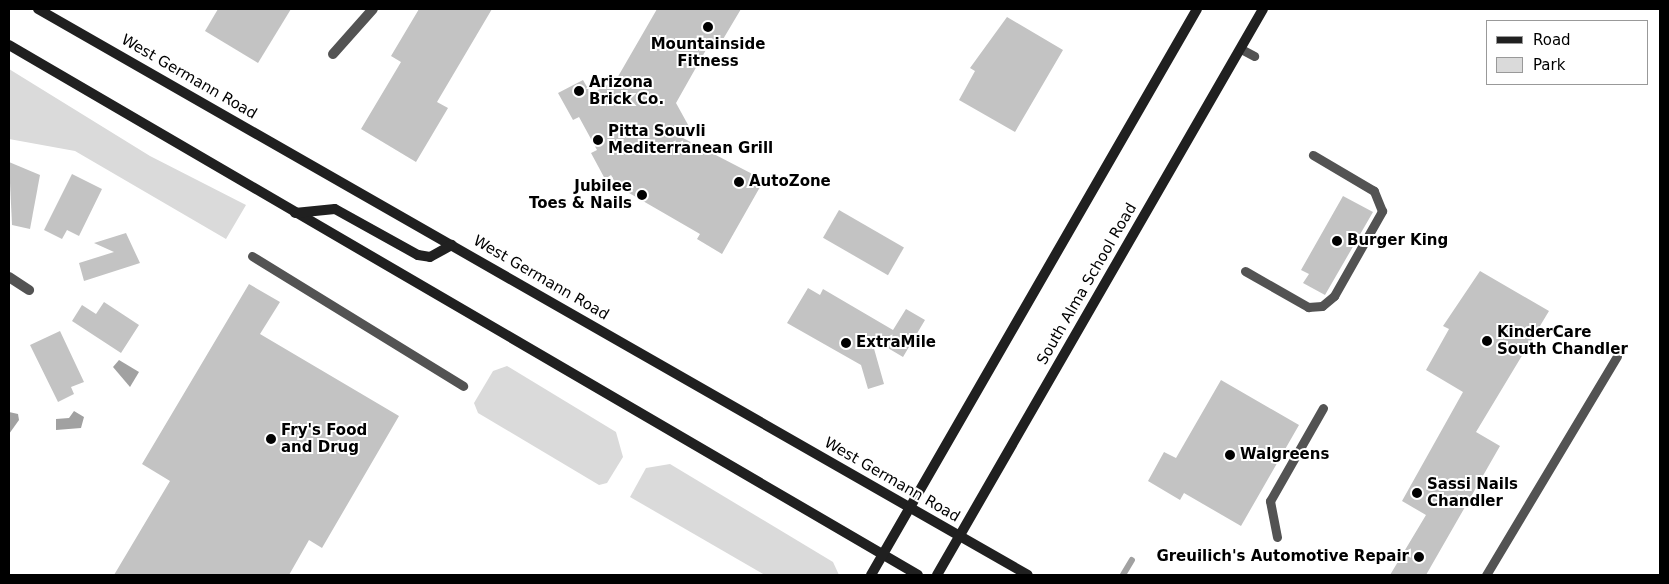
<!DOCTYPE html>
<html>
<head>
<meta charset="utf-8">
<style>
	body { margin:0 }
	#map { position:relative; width:1669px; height:584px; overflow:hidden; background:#fff; font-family:"DejaVu Sans",sans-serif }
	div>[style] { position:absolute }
	.green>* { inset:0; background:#dadada }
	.water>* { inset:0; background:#a1a1a1 }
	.stream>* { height:5.5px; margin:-2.75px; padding:0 2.75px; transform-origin:2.75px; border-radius:2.75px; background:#a1a1a1 }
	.building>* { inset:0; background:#c3c3c3; transform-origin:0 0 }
	.lane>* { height:9px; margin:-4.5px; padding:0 4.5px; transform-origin:4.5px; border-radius:4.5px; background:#535353 }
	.street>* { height:10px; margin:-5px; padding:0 5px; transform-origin:5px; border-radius:5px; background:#535353 }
	.secondary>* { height:10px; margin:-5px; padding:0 5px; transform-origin:5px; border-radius:5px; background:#202020 }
	.dots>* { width:14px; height:14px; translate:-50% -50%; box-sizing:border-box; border:2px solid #fff; border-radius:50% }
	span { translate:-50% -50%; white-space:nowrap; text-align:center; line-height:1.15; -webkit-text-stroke:4px #fff; paint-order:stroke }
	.poi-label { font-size:15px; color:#000; font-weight:700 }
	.left { translate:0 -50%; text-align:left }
	.right { translate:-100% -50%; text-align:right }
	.street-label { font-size:15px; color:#000 }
	.frame { position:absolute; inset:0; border:10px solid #000; pointer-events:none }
	.legend { position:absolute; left:1486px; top:20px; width:162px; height:65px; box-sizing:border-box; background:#fff; border:1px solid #999; margin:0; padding:6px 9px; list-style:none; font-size:15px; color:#000 }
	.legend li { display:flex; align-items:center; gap:10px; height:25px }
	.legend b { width:25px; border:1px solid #999 }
</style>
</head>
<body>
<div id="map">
	<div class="green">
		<i style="clip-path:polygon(9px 69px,150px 156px,246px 205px,226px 239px,75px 151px,9px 139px)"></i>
		<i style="clip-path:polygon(507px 366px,616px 432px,623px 457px,607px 483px,599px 485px,478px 413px,474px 403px,493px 371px)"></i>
		<i style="clip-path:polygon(670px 464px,833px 562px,839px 575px,765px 575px,630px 497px,646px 468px)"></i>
	</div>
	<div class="water">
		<i style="clip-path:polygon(119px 360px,139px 372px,130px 387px,113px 367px)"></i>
		<i style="clip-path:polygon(74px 411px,84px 417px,81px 428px,56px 430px,56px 419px,69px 418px)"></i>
		<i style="clip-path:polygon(9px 412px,18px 414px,19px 420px,9px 434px)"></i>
	</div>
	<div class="stream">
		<i style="left:1123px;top:575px;width:17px;rotate:-59deg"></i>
	</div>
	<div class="building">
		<i style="clip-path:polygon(218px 9px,291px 9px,258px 63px,205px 31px)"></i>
		<i style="clip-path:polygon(419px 9px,492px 9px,437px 102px,448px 108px,416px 162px,361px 129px,401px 62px,391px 56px)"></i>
		<i style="clip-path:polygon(657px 9px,741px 9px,719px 46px,711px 41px,676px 103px,692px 132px,681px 137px,764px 180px,722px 254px,697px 239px,700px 234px,617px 186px,611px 175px,605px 179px,591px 153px,597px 150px,579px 117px,573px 120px,558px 93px,583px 80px,591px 94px,616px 80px)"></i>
		<i style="clip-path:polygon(1007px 17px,1063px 50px,1015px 132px,959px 100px,975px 71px,970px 68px)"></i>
		<i style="clip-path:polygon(9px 162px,40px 175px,30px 229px,12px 225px)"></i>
		<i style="clip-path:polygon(72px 174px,102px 189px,79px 236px,67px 230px,62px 239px,44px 230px)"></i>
		<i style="clip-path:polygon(1343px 196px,1373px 212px,1325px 295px,1303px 283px,1309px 274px,1301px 270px)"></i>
		<i style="left:839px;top:210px;width:75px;height:32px;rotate:30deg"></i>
		<i style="clip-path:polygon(126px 233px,140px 263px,84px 281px,79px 263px,114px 252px,94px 243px)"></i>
		<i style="clip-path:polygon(1480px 271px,1549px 311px,1476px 432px,1500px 446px,1426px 575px,1390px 575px,1426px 515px,1402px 501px,1463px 392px,1426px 370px,1449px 329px,1443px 326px)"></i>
		<i style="clip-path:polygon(249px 284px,280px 302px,260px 334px,399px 416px,322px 548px,309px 540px,289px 575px,114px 575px,170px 481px,142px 464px)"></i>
		<i style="clip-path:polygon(808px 288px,820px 295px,823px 289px,893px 330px,906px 309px,925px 320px,903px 357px,871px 338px,884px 384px,868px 389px,861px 365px,787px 323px)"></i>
		<i style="clip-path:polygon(104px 302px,139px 325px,121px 353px,72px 321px,82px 305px,96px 314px)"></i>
		<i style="clip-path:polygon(60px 331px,84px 382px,71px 387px,74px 394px,58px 402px,30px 345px)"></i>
		<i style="clip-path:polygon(1221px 380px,1299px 425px,1241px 526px,1184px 493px,1180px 500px,1148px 481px,1164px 452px,1176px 458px)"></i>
	</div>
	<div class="lane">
		<i style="left:1241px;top:49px;width:15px;rotate:28deg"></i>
		<i style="left:252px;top:256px;width:248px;rotate:31.6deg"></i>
		<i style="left:1245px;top:271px;width:73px;rotate:29.7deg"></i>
		<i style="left:1308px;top:307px;width:14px;rotate:-4deg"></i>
		<i style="left:1322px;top:306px;width:16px;rotate:-40deg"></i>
		<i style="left:1334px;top:296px;width:98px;rotate:-60.5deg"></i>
		<i style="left:1382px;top:211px;width:22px;rotate:-112deg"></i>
		<i style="left:1374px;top:191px;width:71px;rotate:-149.5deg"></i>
		<i style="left:1277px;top:537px;width:37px;rotate:-101deg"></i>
		<i style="left:1270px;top:501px;width:107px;rotate:-60.3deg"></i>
		<i style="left:1486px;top:575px;width:255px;rotate:-59.1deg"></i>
	</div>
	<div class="street">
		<i style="left:333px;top:54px;width:60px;rotate:-48.4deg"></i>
		<i style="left:9px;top:277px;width:24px;rotate:33deg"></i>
	</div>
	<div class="secondary">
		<i style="left:38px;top:9px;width:1140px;rotate:29.76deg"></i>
		<i style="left:9px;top:45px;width:1052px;rotate:30.24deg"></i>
		<i style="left:295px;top:213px;width:40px;rotate:-5.7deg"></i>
		<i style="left:335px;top:209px;width:95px;rotate:29deg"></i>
		<i style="left:418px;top:255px;width:12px;rotate:9deg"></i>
		<i style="left:430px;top:257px;width:25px;rotate:-29deg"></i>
		<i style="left:871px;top:575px;width:653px;rotate:-60.06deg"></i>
		<i style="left:937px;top:575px;width:653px;rotate:-60.06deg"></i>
	</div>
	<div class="dots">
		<i style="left:708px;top:27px;background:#000"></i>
		<i style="left:579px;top:91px;background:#000"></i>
		<i style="left:598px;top:140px;background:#000"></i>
		<i style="left:739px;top:182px;background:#000"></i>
		<i style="left:642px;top:195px;background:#000"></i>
		<i style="left:1337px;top:241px;background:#000"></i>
		<i style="left:1487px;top:341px;background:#000"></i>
		<i style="left:846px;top:343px;background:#000"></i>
		<i style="left:271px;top:439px;background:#000"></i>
		<i style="left:1230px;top:455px;background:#000"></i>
		<i style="left:1417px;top:493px;background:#000"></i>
		<i style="left:1419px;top:557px;background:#000"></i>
	</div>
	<div class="poi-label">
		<span style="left:708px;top:53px">Mountainside<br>Fitness</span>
		<span class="left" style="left:589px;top:91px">Arizona<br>Brick Co.</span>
		<span class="left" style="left:608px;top:140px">Pitta Souvli<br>Mediterranean Grill</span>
		<span class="left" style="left:749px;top:182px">AutoZone</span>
		<span class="right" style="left:632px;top:195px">Jubilee<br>Toes &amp; Nails</span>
		<span class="left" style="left:1347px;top:241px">Burger King</span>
		<span class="left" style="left:1497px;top:341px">KinderCare<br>South Chandler</span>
		<span class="left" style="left:856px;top:343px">ExtraMile</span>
		<span class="left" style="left:281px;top:439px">Fry's Food<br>and Drug</span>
		<span class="left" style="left:1240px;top:455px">Walgreens</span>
		<span class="left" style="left:1427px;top:493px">Sassi Nails<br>Chandler</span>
		<span class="right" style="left:1409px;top:557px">Greuilich's Automotive Repair</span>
	</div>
	<div class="street-label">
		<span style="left:189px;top:77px;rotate:30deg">West Germann Road</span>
		<span style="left:541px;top:278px;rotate:30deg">West Germann Road</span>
		<span style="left:1087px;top:284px;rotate:-60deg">South Alma School Road</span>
		<span style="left:892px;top:480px;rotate:30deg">West Germann Road</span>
	</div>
	<div class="frame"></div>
	<ul class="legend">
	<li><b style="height:6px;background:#202020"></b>Road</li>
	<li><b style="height:14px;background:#dadada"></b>Park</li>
	</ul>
</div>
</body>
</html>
